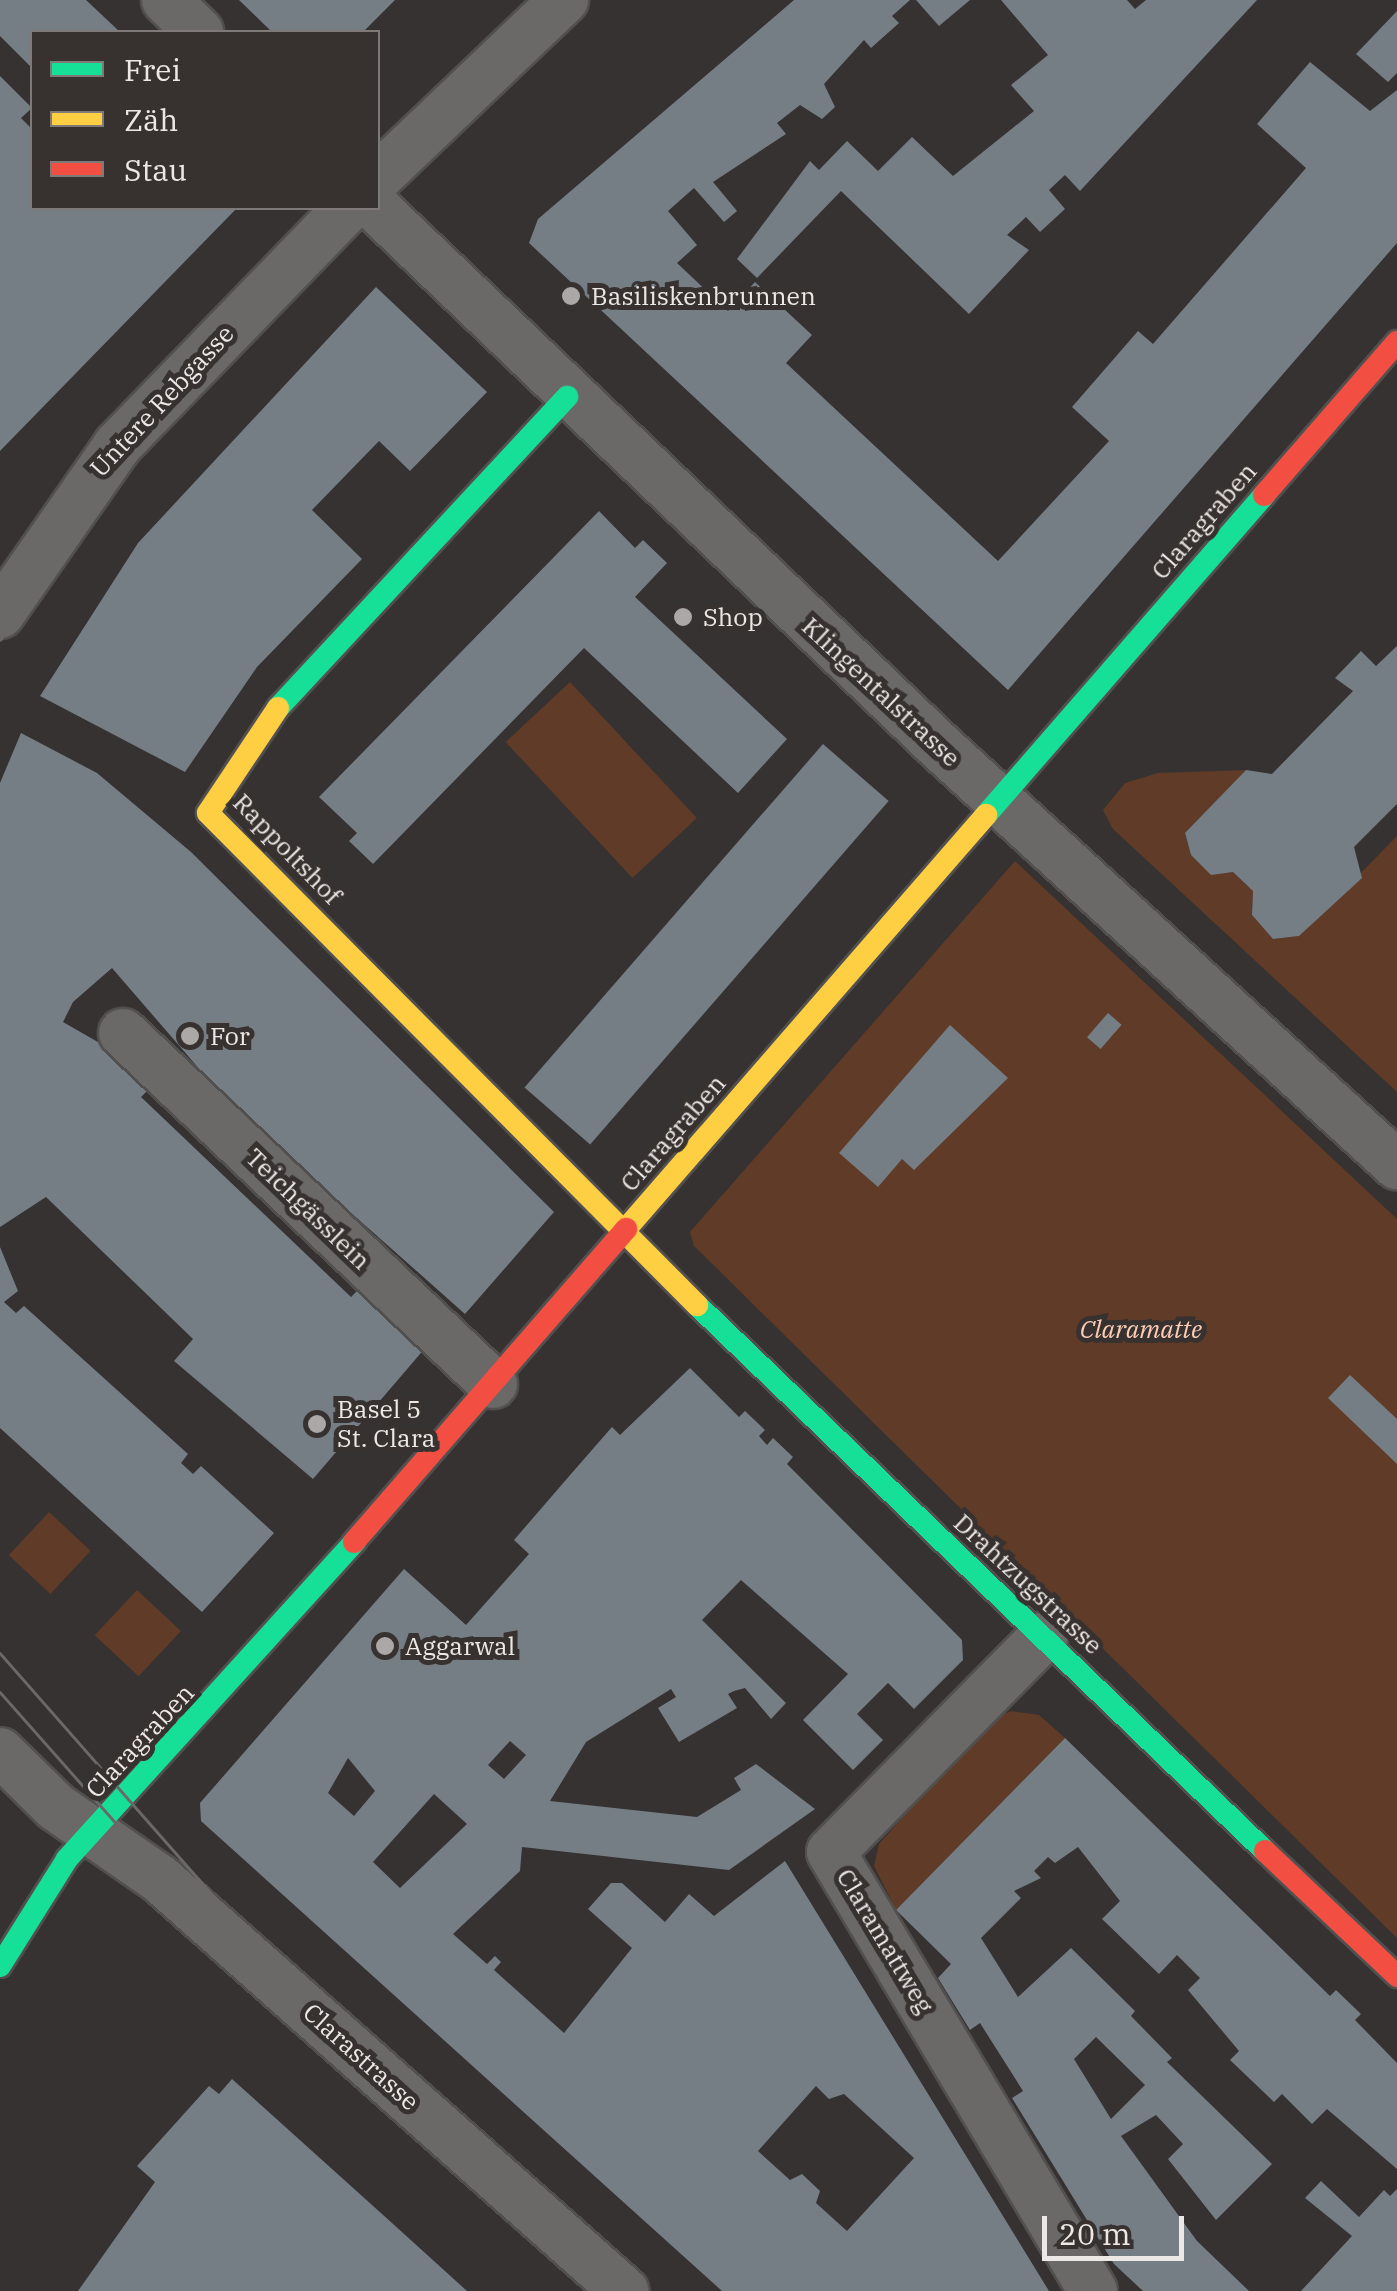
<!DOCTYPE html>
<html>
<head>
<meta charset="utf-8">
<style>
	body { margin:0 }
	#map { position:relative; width:1397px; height:2291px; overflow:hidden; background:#353231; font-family:"IBM Plex Serif",serif }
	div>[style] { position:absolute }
	.green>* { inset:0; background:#603b27; transform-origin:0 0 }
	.building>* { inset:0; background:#757e85; transform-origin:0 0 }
	.roads { filter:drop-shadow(2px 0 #52504f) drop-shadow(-2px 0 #52504f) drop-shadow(0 2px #52504f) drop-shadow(0 -2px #52504f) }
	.street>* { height:48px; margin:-24px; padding:0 24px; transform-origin:24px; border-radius:24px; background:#6b6968 }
	.fast>* { height:22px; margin:-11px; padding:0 11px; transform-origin:11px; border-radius:11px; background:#16e098 }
	.slow>* { height:22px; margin:-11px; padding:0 11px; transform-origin:11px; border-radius:11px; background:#ffcf43 }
	.jam>* { height:22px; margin:-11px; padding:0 11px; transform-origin:11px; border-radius:11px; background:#f24e42 }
	.tram>* { height:2.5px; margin:-1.25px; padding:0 1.25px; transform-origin:1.25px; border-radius:1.25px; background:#6b6968 }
	.dots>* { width:28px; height:28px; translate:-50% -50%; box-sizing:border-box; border:5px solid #37312f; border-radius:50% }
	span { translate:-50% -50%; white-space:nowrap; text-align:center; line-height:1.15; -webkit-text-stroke:10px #37312f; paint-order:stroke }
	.poi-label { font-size:25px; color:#ece8e6 }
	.left { translate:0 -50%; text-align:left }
	.street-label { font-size:25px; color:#ece8e6 }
	.park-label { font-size:25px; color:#fdcdb7; font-style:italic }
	.legend { position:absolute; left:30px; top:30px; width:350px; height:180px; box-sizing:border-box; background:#37312f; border:2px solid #7f7a78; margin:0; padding:12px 18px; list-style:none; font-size:30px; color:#ece8e6 }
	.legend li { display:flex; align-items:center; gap:20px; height:50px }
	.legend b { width:50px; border:2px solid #7f7a78 }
	.scale { position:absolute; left:1042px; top:2216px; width:142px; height:45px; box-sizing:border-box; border:5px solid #ece8e6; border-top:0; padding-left:12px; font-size:30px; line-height:35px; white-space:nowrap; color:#ece8e6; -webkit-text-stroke:8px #37312f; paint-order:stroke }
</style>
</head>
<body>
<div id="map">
	<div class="green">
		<i style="left:570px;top:682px;width:186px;height:88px;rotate:47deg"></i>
		<i style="clip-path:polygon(1246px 770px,1185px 834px,1191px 855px,1211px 874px,1233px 872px,1253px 891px,1252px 915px,1274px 939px,1299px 936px,1397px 836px,1397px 1092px,1113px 829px,1103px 810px,1125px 783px,1158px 773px)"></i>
		<i style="clip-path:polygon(1015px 861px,1397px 1219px,1397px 1938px,694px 1246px,690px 1232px)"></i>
		<i style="left:49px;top:1512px;width:57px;height:59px;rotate:43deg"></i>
		<i style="left:137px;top:1590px;width:60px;height:62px;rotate:43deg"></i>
		<i style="clip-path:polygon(1011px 1711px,1039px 1715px,1065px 1738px,896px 1910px,874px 1866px,879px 1844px,988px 1721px)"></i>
	</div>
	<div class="building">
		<i style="clip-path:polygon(0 0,86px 0,120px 32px,32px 32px,32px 68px,0 36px)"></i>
		<i style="clip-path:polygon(239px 0,395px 0,363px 32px,272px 32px)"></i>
		<i style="clip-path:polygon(794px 0,910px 0,892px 16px,899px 23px,871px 48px,864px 40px,824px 84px,835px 107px,822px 119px,800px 105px,777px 123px,786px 134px,713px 182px,737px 211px,724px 222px,694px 188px,668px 211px,697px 245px,677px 263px,728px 311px,755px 282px,812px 335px,786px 363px,998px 561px,1109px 441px,1072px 407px,1138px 331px,1153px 344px,1306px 168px,1257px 124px,1310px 62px,1370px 111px,1397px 90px,1397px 243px,1008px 690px,529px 243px,538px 219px)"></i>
		<i style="clip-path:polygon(916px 0,970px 0,939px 26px)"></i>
		<i style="clip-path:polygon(1001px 0,1127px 0,1135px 9px,1146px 0,1257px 0,1080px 191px,1065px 175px,1049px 190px,1065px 209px,1040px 232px,1026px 217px,1007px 235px,1029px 250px,969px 314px,841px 191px,757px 278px,737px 259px,810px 161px,819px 170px,847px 141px,878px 171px,912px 137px,953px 176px,1034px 111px,1011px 85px,1048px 55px)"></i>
		<i style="clip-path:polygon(1397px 11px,1397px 73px,1388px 82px,1356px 54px)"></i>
		<i style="clip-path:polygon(0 76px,32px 108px,21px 118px,32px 129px,32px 208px,237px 208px,0 451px)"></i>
		<i style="clip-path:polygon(376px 287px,487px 392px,410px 471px,379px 441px,312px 510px,362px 559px,257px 667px,185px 772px,40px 696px,138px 543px)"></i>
		<i style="clip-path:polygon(599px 511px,635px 548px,643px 540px,667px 563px,635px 597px,787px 739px,738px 793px,584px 648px,373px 864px,349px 841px,357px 833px,319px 797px)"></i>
		<i style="clip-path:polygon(1397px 646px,1397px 804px,1354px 847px,1362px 878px,1299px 936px,1273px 939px,1252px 915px,1253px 891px,1233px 872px,1211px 875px,1191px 855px,1185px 833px,1246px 770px,1272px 774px,1353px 691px,1335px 678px,1361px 651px,1376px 666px)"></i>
		<i style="clip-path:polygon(21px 733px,97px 773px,191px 852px,554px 1212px,465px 1314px,233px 1108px,112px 968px,73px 1002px,63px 1022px,117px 1053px,153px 1085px,141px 1097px,351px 1297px,362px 1286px,426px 1347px,313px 1479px,174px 1361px,193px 1339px,46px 1197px,0 1227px,0 783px)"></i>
		<i style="left:823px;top:744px;width:87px;height:455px;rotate:41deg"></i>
		<i style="left:1108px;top:1013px;width:18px;height:32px;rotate:41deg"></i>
		<i style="clip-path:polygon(950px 1025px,1008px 1078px,914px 1170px,902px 1159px,878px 1187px,839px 1153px)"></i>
		<i style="clip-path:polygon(0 1247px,18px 1291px,4px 1302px,16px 1313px,24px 1306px,188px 1454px,181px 1463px,193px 1474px,201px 1466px,274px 1533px,202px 1612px,0 1428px)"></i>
		<i style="clip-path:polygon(evenodd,690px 1368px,739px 1417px,745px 1411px,765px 1430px,759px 1436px,767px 1445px,773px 1438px,793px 1457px,787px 1464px,962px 1640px,963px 1660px,914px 1709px,888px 1683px,857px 1714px,883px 1740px,853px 1770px,803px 1720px,848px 1674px,741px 1580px,702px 1620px,786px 1703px,771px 1719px,745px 1688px,734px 1691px,728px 1694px,737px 1708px,679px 1742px,658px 1708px,676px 1697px,671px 1689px,586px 1742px,550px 1801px,697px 1817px,741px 1790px,734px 1778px,756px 1764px,815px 1809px,729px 1870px,522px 1847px,520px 1871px,453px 1934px,487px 1964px,495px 1956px,501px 1962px,494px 1970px,564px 2033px,632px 1948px,588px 1909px,611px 1883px,622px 1883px,665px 1922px,689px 1894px,714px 1916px,785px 1861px,1049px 2291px,722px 2291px,201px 1821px,200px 1803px,404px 1569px,466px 1625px,529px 1554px,514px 1540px,571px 1474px,612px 1427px,620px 1435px,690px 1368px,510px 1741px,526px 1755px,504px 1779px,488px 1765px,510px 1741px,690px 1368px,348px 1758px,375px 1791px,354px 1816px,328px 1793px,348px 1758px,690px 1368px,434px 1794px,467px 1824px,400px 1888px,373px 1862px,434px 1794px,690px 1368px,816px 2086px,829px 2099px,844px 2094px,914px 2158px,847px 2231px,816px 2203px,820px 2191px,802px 2174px,790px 2180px,758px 2151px,816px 2086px)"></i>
		<i style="clip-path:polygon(1350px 1375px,1397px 1419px,1397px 1464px,1328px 1398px)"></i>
		<i style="clip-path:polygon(evenodd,1065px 1738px,1330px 1996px,1336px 1990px,1361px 2014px,1355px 2020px,1397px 2063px,1397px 2169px,1327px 2109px,1312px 2124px,1282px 2094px,1274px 2102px,1230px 2060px,1239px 2051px,1188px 1990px,1200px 1978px,1177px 1955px,1159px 1974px,1102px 1919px,1120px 1901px,1078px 1847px,1055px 1863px,1048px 1857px,1034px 1871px,1041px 1878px,1014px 1891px,1021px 1898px,981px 1938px,1018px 1997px,1071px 1948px,1135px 2011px,1131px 2016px,1172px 2058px,1167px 2062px,1272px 2164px,1216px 2220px,1168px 2159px,1183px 2144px,1156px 2115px,1121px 2136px,1197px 2241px,1249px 2291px,1143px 2291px,1114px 2264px,1012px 2098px,1023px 2091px,980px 2023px,970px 2030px,938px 1978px,951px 1964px,896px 1910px,1065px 1738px,1096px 2037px,1145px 2085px,1111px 2119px,1074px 2059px,1096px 2037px)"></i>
		<i style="clip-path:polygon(232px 2079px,392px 2223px,467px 2291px,78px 2291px,155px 2182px,137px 2166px,209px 2086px,219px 2094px)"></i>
		<i style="clip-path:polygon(1321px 2181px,1359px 2217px,1384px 2190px,1390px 2196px,1397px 2189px,1397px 2291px,1301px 2291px,1352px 2236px,1305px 2198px)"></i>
	</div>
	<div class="roads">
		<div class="street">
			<i style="left:166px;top:0;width:46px;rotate:44.1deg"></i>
			<i style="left:378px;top:177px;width:257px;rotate:-43.6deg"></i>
			<i style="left:376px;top:208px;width:776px;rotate:43.69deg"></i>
			<i style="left:937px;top:744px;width:624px;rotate:42.47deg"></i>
			<i style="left:0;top:614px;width:205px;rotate:-55.1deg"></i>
			<i style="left:117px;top:446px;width:332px;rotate:-45.9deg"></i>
			<i style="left:123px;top:1033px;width:510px;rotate:43.49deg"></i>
			<i style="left:1044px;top:1636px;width:303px;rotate:134.6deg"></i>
			<i style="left:831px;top:1852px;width:511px;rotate:59.17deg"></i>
			<i style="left:0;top:1752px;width:78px;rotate:44.5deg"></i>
			<i style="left:56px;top:1807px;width:126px;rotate:34.7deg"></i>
			<i style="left:160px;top:1879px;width:621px;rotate:41.6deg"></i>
		</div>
		<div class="fast">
			<i style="left:278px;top:708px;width:425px;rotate:-47.1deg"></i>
			<i style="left:986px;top:815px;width:424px;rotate:-49deg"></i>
			<i style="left:697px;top:1305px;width:788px;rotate:43.87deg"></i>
			<i style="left:0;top:1966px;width:126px;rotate:-57.9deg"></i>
			<i style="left:67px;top:1859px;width:428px;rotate:-47.8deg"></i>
		</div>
		<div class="slow">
			<i style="left:278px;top:708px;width:126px;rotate:123.7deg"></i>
			<i style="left:208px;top:813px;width:694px;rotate:45.18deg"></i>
			<i style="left:626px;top:1229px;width:549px;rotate:-48.99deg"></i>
		</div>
		<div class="jam">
			<i style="left:1264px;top:495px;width:203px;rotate:-49deg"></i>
			<i style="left:354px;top:1542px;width:415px;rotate:-49deg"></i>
			<i style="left:1265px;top:1851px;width:182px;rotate:43.4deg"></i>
		</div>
	</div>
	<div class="tram">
		<i style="left:378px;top:164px;width:235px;rotate:-44.3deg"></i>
		<i style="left:378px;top:191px;width:276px;rotate:-43.8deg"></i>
		<i style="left:0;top:588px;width:184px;rotate:-53.6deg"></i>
		<i style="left:109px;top:440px;width:323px;rotate:-45.9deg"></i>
		<i style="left:0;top:640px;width:225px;rotate:-56.2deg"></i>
		<i style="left:125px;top:453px;width:340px;rotate:-46.1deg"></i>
		<i style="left:0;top:1653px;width:382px;rotate:48.7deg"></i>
		<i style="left:252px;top:1940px;width:524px;rotate:42.06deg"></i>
		<i style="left:0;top:1692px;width:324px;rotate:48.5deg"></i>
		<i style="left:215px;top:1935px;width:532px;rotate:42.03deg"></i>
	</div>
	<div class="dots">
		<i style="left:571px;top:296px;background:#aca8a7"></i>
		<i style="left:683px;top:617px;background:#aca8a7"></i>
		<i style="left:190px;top:1036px;background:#aca8a7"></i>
		<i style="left:317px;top:1424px;background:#aca8a7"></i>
		<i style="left:385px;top:1646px;background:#aca8a7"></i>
	</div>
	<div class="poi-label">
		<span class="left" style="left:591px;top:296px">Basiliskenbrunnen</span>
		<span class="left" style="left:703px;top:617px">Shop</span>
		<span class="left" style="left:210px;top:1036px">For</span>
		<span class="left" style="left:337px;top:1424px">Basel 5<br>St. Clara</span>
		<span class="left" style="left:405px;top:1646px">Aggarwal</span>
	</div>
	<div class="street-label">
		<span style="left:162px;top:401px;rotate:-47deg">Untere Rebgasse</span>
		<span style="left:1204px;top:521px;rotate:-49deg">Claragraben</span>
		<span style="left:881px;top:692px;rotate:43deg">Klingentalstrasse</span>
		<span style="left:287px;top:849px;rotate:46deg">Rappoltshof</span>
		<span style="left:673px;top:1133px;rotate:-49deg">Claragraben</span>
		<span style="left:308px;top:1209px;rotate:44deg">Teichgässlein</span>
		<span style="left:1028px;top:1584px;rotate:43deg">Drahtzugstrasse</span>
		<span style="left:140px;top:1741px;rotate:-47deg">Claragraben</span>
		<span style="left:885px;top:1941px;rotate:59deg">Claramattweg</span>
		<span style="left:361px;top:2057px;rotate:42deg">Clarastrasse</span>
	</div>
	<div class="park-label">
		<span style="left:1141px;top:1329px">Claramatte</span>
	</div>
	<ul class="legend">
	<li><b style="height:12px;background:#16e098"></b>Frei</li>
	<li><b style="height:12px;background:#ffcf43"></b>Zäh</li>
	<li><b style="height:12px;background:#f24e42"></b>Stau</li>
	</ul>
	<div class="scale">20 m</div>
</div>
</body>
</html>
